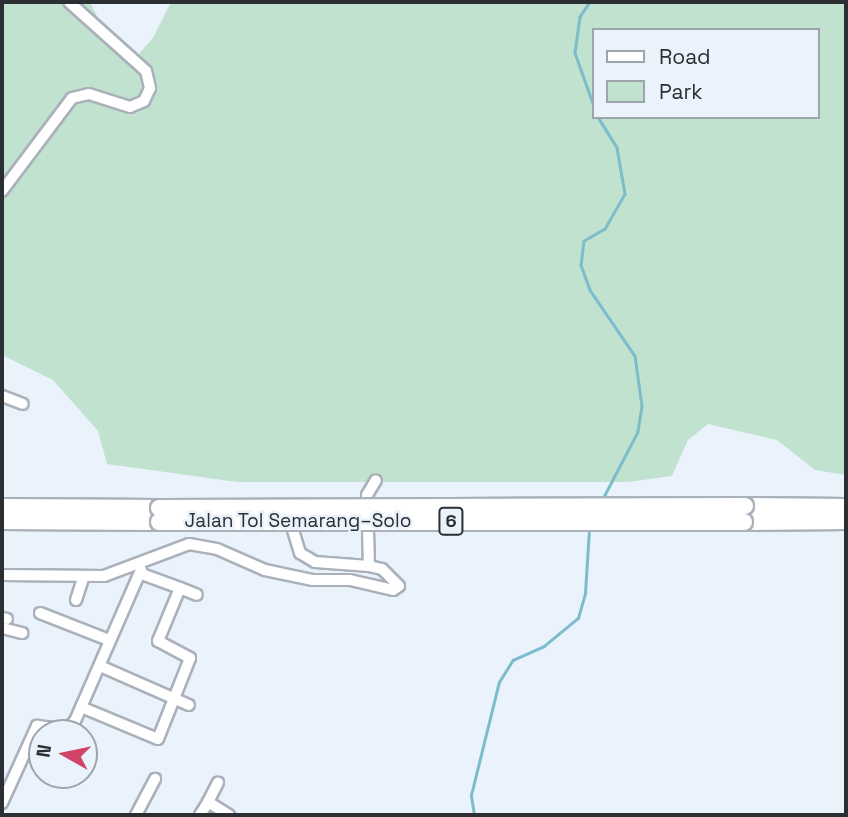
<!DOCTYPE html>
<html>
<head>
<meta charset="utf-8">
<style>
	body { margin:0 }
	#map { position:relative; width:848px; height:817px; overflow:hidden; background:#eaf2fc; font-family:"Space Grotesk",sans-serif }
	div>[style] { position:absolute }
	.green>* { inset:0; background:#c2e2d0 }
	.stream>* { height:2.5px; margin:-1.25px; padding:0 1.25px; transform-origin:1.25px; border-radius:1.25px; background:#7cbccb }
	.roads { filter:drop-shadow(2px 0 #aab1bb) drop-shadow(-2px 0 #aab1bb) drop-shadow(0 2px #aab1bb) drop-shadow(0 -2px #aab1bb) }
	.minor>* { height:10px; margin:-5px; padding:0 5px; transform-origin:5px; border-radius:5px; background:#fff }
	.highway>* { height:16px; margin:-8px; padding:0 8px; transform-origin:8px; border-radius:8px; background:#fff }
	.bridges { filter:drop-shadow(2px 0 #aab1bb) drop-shadow(-2px 0 #aab1bb) drop-shadow(0 2px #aab1bb) drop-shadow(0 -2px #aab1bb) }
	.highway-bridge>* { height:16px; margin:-8px; padding:0 8px; transform-origin:8px; border-radius:8px; background:#fff }
	span { translate:-50% -50%; white-space:nowrap; text-align:center; line-height:1.15; -webkit-text-stroke:5px #eaf2fc; paint-order:stroke }
	.shield-label span { padding:2px 5px; background:#eaf2fc; border:2px solid; border-radius:5px; -webkit-text-stroke-width:0 }
	.shield-label { font-size:18px; color:#2b2e32; font-weight:700 }
	.street-label { font-size:19px; color:#2b2e32 }
	.frame { position:absolute; inset:0; border:4px solid #2b2e32; pointer-events:none }
	.legend { position:absolute; left:592px; top:28px; width:228px; height:91px; box-sizing:border-box; background:#eaf2fc; border:2px solid #9ea4ab; margin:0; padding:9px 12px; list-style:none; font-size:21px; color:#2b2e32 }
	.legend li { display:flex; align-items:center; gap:14px; height:35px }
	.legend b { width:35px; border:2px solid #9ea4ab }
	.north { position:absolute; left:28px; top:719px; width:70px; height:70px; box-sizing:border-box; background:#eaf2fc; border:2px solid #9ea4ab; border-radius:50%; rotate:279deg; font-size:19px; font-weight:700; line-height:28px; text-align:center; color:#2b2e32 }
	.north::after { content:''; display:block; margin:auto; width:24px; height:32px; background:#d24368; clip-path:polygon(50% 0,100% 100%,50% 72%,0 100%) }
</style>
</head>
<body>
<div id="map">
	<div class="green">
		<i style="clip-path:polygon(evenodd,2px 2px,90px 2px,111px 44px,136px 57px,153px 38px,171px 2px,846px 2px,846px 475px,815px 470px,777px 440px,708px 424px,688px 440px,672px 476px,628px 482px,237px 482px,107px 464px,98px 431px,53px 380px,2px 355px,2px 2px,594px 30px,818px 30px,818px 117px,594px 117px,594px 30px)"></i>
	</div>
	<div class="stream">
		<i style="left:590px;top:2px;width:18px;rotate:124deg"></i>
		<i style="left:580px;top:17px;width:36px;rotate:98deg"></i>
		<i style="left:575px;top:53px;width:56px;rotate:70.3deg"></i>
		<i style="left:598px;top:117px;width:36px;rotate:58deg"></i>
		<i style="left:617px;top:148px;width:47px;rotate:80.1deg"></i>
		<i style="left:625px;top:194px;width:40px;rotate:119.7deg"></i>
		<i style="left:605px;top:229px;width:24px;rotate:150deg"></i>
		<i style="left:584px;top:241px;width:24px;rotate:97deg"></i>
		<i style="left:581px;top:265px;width:27px;rotate:70deg"></i>
		<i style="left:590px;top:290px;width:80px;rotate:55.7deg"></i>
		<i style="left:635px;top:356px;width:50px;rotate:82deg"></i>
		<i style="left:642px;top:406px;width:26px;rotate:99deg"></i>
		<i style="left:638px;top:432px;width:78px;rotate:117.6deg"></i>
		<i style="left:474px;top:815px;width:20px;rotate:-99deg"></i>
		<i style="left:471px;top:795px;width:116px;rotate:-76.1deg"></i>
		<i style="left:499px;top:682px;width:26px;rotate:-58deg"></i>
		<i style="left:513px;top:660px;width:34px;rotate:-24deg"></i>
		<i style="left:544px;top:646px;width:44px;rotate:-39.5deg"></i>
		<i style="left:578px;top:618px;width:26px;rotate:-74deg"></i>
		<i style="left:585px;top:593px;width:64px;rotate:-86.4deg"></i>
	</div>
	<div class="roads">
		<div class="minor">
			<i style="left:2px;top:191px;width:116px;rotate:-53deg"></i>
			<i style="left:72px;top:98px;width:17px;rotate:-13deg"></i>
			<i style="left:89px;top:94px;width:43px;rotate:17.6deg"></i>
			<i style="left:130px;top:107px;width:15px;rotate:-23deg"></i>
			<i style="left:144px;top:101px;width:14px;rotate:-65deg"></i>
			<i style="left:150px;top:88px;width:17px;rotate:-103deg"></i>
			<i style="left:146px;top:71px;width:103px;rotate:-138.1deg"></i>
			<i style="left:2px;top:396px;width:22px;rotate:21deg"></i>
			<i style="left:369px;top:566px;width:71px;rotate:-91.6deg"></i>
			<i style="left:367px;top:495px;width:17px;rotate:-59deg"></i>
			<i style="left:2px;top:575px;width:102px;rotate:0.6deg"></i>
			<i style="left:104px;top:576px;width:91px;rotate:-20.6deg"></i>
			<i style="left:189px;top:544px;width:28px;rotate:10deg"></i>
			<i style="left:217px;top:549px;width:52px;rotate:23.6deg"></i>
			<i style="left:265px;top:570px;width:49px;rotate:11.8deg"></i>
			<i style="left:313px;top:580px;width:37px"></i>
			<i style="left:350px;top:580px;width:44px;rotate:13.1deg"></i>
			<i style="left:393px;top:590px;width:7px;rotate:-34deg"></i>
			<i style="left:399px;top:586px;width:24px;rotate:-135deg"></i>
			<i style="left:382px;top:569px;width:13px;rotate:-167deg"></i>
			<i style="left:369px;top:566px;width:54px;rotate:-175.8deg"></i>
			<i style="left:315px;top:562px;width:17px;rotate:-149deg"></i>
			<i style="left:300px;top:553px;width:24px;rotate:-107deg"></i>
			<i style="left:180px;top:588px;width:18px;rotate:22deg"></i>
			<i style="left:76px;top:600px;width:23px;rotate:-72deg"></i>
			<i style="left:40px;top:613px;width:74px;rotate:21.4deg"></i>
			<i style="left:2px;top:618px;width:5px;rotate:11deg"></i>
			<i style="left:2px;top:628px;width:21px;rotate:14deg"></i>
			<i style="left:100px;top:666px;width:97px;rotate:23.7deg"></i>
			<i style="left:81px;top:707px;width:83px;rotate:22.6deg"></i>
			<i style="left:158px;top:739px;width:87px;rotate:-68.4deg"></i>
			<i style="left:190px;top:658px;width:36px;rotate:-152deg"></i>
			<i style="left:158px;top:641px;width:57px;rotate:-67.5deg"></i>
			<i style="left:180px;top:588px;width:40px;rotate:-159.8deg"></i>
			<i style="left:208px;top:802px;width:22px;rotate:-63deg"></i>
			<i style="left:2px;top:803px;width:85px;rotate:-65.6deg"></i>
			<i style="left:37px;top:726px;width:30px;rotate:6deg"></i>
			<i style="left:67px;top:729px;width:11px;rotate:-45deg"></i>
			<i style="left:75px;top:721px;width:165px;rotate:-66.4deg"></i>
			<i style="left:136px;top:815px;width:41px;rotate:-62.2deg"></i>
			<i style="left:200px;top:815px;width:15px;rotate:-58deg"></i>
			<i style="left:208px;top:802px;width:25px;rotate:32deg"></i>
		</div>
		<div class="highway">
			<i style="left:745px;top:506px;width:101px;rotate:0.6deg"></i>
			<i style="left:2px;top:507px;width:157px;rotate:0.4deg"></i>
			<i style="left:2px;top:521px;width:157px;rotate:0.4deg"></i>
			<i style="left:744px;top:522px;width:102px;rotate:-0.6deg"></i>
		</div>
	</div>
	<div class="bridges">
		<div class="highway-bridge">
			<i style="left:159px;top:508px;width:586px;rotate:-0.2deg"></i>
			<i style="left:159px;top:522px;width:585px"></i>
		</div>
	</div>
	<div class="shield-label">
		<span style="left:451px;top:521px">6</span>
	</div>
	<div class="street-label">
		<span style="left:298px;top:521px">Jalan Tol Semarang–Solo</span>
	</div>
	<div class="frame"></div>
	<ul class="legend">
	<li><b style="height:9px;background:#fff"></b>Road</li>
	<li><b style="height:19px;background:#c2e2d0"></b>Park</li>
	</ul>
	<div class="north">N</div>
</div>
</body>
</html>
